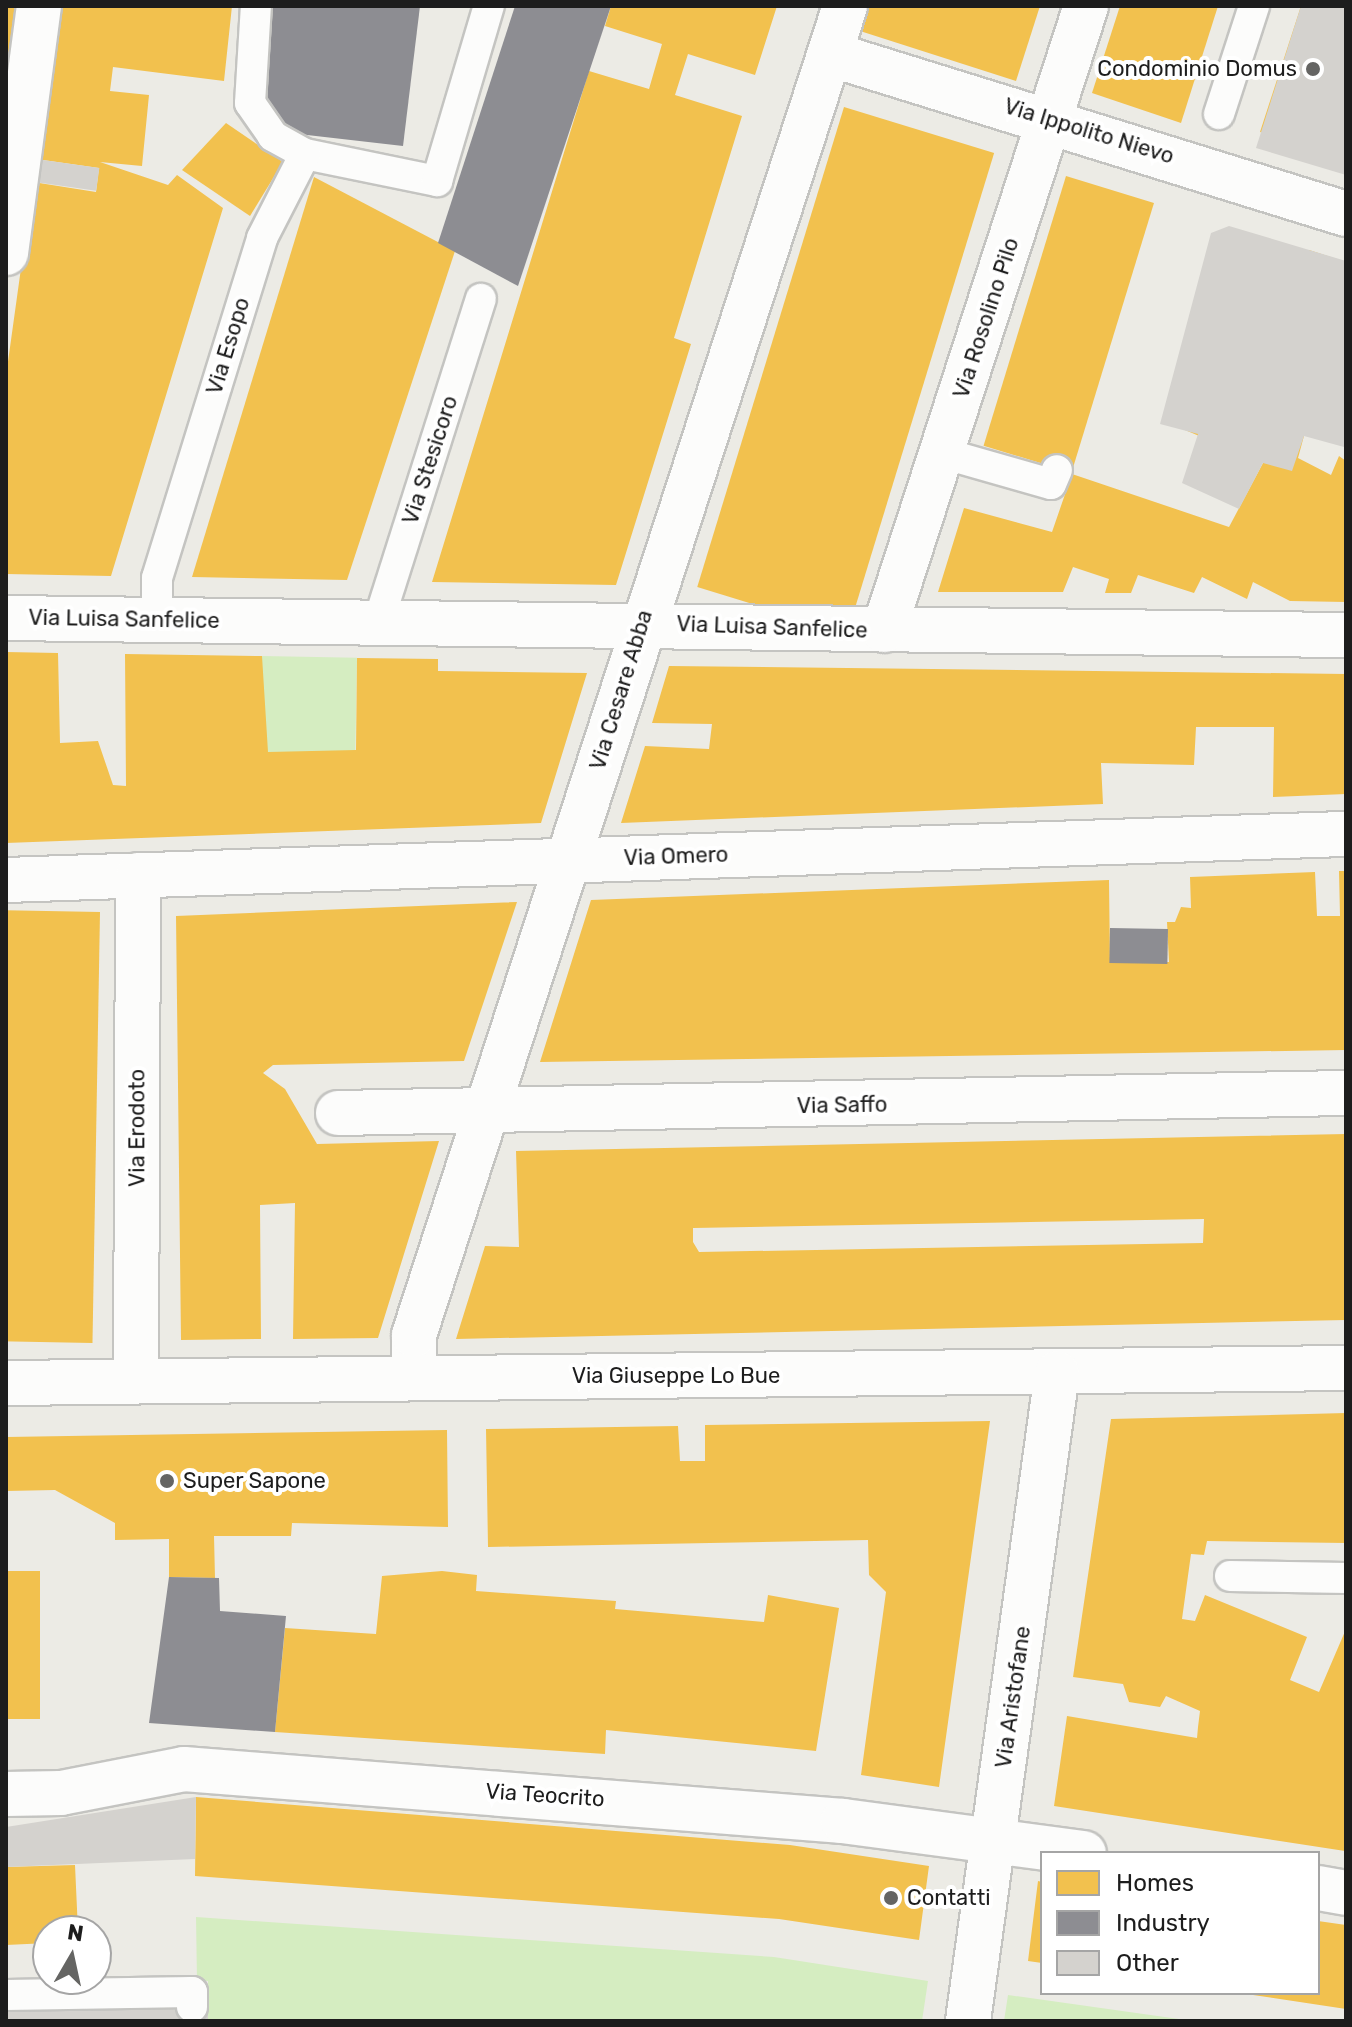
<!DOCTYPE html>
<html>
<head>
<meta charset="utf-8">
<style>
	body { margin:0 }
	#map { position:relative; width:1352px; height:2027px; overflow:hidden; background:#ecebe5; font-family:Rubik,sans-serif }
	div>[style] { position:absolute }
	.grass>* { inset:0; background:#d5edc1; transform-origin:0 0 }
	.homes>* { inset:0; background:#f2c14e; transform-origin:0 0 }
	.industry>* { inset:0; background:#8d8d92; transform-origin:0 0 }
	.building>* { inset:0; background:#d4d2ce; transform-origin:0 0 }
	.roads { filter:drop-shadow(2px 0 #c4c4c1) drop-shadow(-2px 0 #c4c4c1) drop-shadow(0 2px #c4c4c1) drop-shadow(0 -2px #c4c4c1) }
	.service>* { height:30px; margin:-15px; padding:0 15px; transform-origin:15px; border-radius:15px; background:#fcfcfb }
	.minor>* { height:44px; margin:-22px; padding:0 22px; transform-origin:22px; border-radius:22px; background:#fcfcfb }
	.dots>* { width:22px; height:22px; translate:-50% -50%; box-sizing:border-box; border:4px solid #fff; border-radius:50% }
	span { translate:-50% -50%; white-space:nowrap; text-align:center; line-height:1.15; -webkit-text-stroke:8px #fff; paint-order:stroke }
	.poi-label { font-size:22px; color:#1d1d1d }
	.right { translate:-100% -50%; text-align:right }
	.left { translate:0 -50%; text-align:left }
	.street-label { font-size:22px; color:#1d1d1d }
	.frame { position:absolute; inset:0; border:8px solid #1d1d1d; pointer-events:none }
	.legend { position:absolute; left:1040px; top:1851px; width:280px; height:144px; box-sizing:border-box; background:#fff; border:2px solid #a5a5a5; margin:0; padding:10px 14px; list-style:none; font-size:24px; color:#1d1d1d }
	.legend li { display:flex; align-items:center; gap:16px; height:40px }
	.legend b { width:40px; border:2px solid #a5a5a5 }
	.north { position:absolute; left:32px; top:1915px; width:80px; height:80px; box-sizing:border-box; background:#fff; border:2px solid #a5a5a5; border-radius:50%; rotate:9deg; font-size:22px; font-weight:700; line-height:32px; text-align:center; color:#1d1d1d }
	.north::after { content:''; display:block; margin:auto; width:28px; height:36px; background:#656563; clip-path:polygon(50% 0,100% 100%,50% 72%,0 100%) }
</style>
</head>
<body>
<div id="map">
	<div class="grass">
		<i style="left:262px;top:656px;width:95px;height:96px;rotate:1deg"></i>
		<i style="clip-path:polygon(196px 1917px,774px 1957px,928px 1981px,922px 2021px,208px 2021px,208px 1981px,197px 1981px)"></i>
		<i style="clip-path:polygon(1008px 1995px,1193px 2021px,1004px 2021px)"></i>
	</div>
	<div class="homes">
		<i style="clip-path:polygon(6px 6px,18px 6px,8px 74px,6px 74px)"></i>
		<i style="clip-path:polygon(57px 6px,232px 6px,224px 81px,113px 67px,110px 91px,149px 95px,142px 166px,100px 162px,168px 185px,177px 175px,223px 208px,111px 576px,6px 574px,6px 376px,33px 182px,96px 192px,99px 168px,36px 159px)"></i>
		<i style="clip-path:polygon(611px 6px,777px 6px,755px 75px,688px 54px,675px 95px,742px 116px,674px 338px,691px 344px,616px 585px,432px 582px,589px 71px,649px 89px,662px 44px,605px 26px)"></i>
		<i style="clip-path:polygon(868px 6px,1040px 6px,1016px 81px,860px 31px)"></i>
		<i style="clip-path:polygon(1120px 6px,1218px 6px,1181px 123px,1092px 93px)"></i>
		<i style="clip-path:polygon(1301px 6px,1346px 6px,1346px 159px,1260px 132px)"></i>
		<i style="left:844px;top:107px;width:157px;height:502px;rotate:17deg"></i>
		<i style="clip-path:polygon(226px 123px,283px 162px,250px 216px,182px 170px)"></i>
		<i style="left:1066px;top:176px;width:92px;height:282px;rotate:17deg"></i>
		<i style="clip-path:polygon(314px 177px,455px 251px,347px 580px,192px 577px)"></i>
		<i style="clip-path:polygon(1309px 250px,1346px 262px,1346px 353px,1324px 362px,1298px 458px,1331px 475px,1339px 456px,1346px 461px,1346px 602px,1290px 601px,1253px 582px,1247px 599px,1202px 577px,1194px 593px,1138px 575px,1131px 593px,1105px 593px,1109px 579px,1073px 567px,1063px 592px,938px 592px,964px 508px,1052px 532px,1072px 474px,1229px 527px,1263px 463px,1185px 430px,1229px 287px)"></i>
		<i style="clip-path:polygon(6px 652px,58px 653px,60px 743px,98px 741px,113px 785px,126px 786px,125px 654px,262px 656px,268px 752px,356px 750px,357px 658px,438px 659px,438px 671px,587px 673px,541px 823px,6px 843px)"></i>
		<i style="clip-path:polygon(669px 666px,1346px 674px,1346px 794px,1273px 797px,1274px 727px,1196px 727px,1194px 765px,1101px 763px,1103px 804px,621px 823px,645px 746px,709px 749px,712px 724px,652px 723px)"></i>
		<i style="clip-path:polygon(1339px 871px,1346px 871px,1346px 1050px,540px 1062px,591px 900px,1109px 880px,1110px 963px,1169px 962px,1167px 922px,1175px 922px,1181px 907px,1191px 908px,1190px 877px,1315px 872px,1317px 916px,1340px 916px)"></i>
		<i style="clip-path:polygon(517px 902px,464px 1061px,273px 1065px,263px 1073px,285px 1089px,317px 1144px,439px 1141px,378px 1338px,293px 1339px,295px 1203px,260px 1205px,261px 1339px,181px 1340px,176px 916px)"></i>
		<i style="left:100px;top:912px;width:431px;height:94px;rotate:91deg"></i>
		<i style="clip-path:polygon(evenodd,1346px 1134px,1346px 1320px,456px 1339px,485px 1246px,519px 1247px,516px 1151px,1346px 1134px,1204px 1219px,1203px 1243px,699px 1252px,693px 1242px,693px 1228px,1204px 1219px)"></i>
		<i style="clip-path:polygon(1346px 1413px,1346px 1543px,1207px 1541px,1204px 1555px,1191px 1554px,1182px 1619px,1195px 1621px,1205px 1595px,1307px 1637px,1290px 1680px,1319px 1692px,1346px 1629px,1345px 1851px,1054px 1806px,1067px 1716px,1197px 1738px,1198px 1727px,1200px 1711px,1166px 1696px,1160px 1707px,1129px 1702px,1123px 1684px,1073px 1677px,1111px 1419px)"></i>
		<i style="clip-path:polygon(990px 1421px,939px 1787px,861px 1775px,886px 1592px,869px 1575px,868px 1540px,488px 1547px,486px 1429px,678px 1426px,680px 1461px,705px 1461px,705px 1425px)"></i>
		<i style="clip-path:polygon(447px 1430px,448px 1527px,292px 1523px,291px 1536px,214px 1536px,215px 1578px,169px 1577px,169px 1539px,115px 1540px,115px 1523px,55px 1490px,6px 1491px,6px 1437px)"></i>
		<i style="left:6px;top:1571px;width:34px;height:148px"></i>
		<i style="clip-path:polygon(442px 1571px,477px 1575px,476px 1591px,616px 1601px,615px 1609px,764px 1622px,768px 1595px,839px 1608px,816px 1751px,606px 1730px,605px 1754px,275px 1732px,285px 1628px,376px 1634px,382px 1576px)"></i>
		<i style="clip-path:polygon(196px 1797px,790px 1845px,929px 1866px,919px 1940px,779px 1919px,195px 1876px)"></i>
		<i style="clip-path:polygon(75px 1865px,78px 1931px,48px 1931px,48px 1943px,6px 1945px,6px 1867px)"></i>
		<i style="clip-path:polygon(1038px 1881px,1042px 1882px,1042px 1963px,1028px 1961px)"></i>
		<i style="clip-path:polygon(1318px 1921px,1346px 1925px,1346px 2009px,1253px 1995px,1318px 1993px)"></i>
	</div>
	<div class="industry">
		<i style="clip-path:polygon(271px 6px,420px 6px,403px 146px,281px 132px,261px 86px)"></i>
		<i style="clip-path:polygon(515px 6px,611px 6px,518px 286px,438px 243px)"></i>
		<i style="left:1110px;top:928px;width:58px;height:35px;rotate:1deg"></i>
		<i style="clip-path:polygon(169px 1577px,219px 1578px,220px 1611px,286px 1616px,275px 1732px,149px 1723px)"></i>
	</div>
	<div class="building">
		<i style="clip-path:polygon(1301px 6px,1346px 6px,1346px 175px,1256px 148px)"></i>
		<i style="left:36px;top:159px;width:64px;height:23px;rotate:8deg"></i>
		<i style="clip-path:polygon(1229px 226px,1346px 261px,1344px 447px,1304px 436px,1292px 471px,1263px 463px,1239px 509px,1182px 483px,1198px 434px,1160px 424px,1211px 233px)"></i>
		<i style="clip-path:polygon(196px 1797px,195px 1859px,6px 1867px,6px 1827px)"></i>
		<i style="clip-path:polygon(208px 2007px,208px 2021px,6px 2021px,6px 2009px)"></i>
	</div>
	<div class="roads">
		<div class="service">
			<i style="left:1219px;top:114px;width:114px;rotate:-72deg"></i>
			<i style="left:305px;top:154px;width:135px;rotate:11.6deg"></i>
			<i style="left:437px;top:181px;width:183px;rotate:-73.5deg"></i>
			<i style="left:942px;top:453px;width:113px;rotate:15.9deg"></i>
			<i style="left:1051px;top:484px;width:15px;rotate:-67deg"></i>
			<i style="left:379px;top:620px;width:337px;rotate:-72.4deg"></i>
			<i style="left:157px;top:621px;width:43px;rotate:-90deg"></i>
			<i style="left:157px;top:578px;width:356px;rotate:-72.8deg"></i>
			<i style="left:262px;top:238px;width:94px;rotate:-62.9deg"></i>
			<i style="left:305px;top:154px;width:37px;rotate:-151deg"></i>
			<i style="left:273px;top:136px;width:40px;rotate:-124.9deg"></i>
			<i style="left:250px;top:103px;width:97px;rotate:-86.5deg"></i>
			<i style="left:1230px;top:1576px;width:116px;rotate:1deg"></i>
			<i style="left:6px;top:1995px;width:186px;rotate:-0.9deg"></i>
			<i style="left:192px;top:1992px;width:15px;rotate:90deg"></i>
		</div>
		<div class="minor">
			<i style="left:830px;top:54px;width:540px;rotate:17.23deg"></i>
			<i style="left:6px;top:253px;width:249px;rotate:-82.4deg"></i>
			<i style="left:6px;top:618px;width:1340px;rotate:0.73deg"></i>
			<i style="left:884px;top:630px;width:656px;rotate:-72.06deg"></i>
			<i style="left:6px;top:880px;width:1341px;rotate:-1.97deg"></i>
			<i style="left:338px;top:1113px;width:1008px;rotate:-1.14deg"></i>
			<i style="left:414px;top:1378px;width:43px;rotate:-90deg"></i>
			<i style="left:414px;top:1335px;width:1397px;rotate:-72.03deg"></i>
			<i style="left:136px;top:1381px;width:506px;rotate:-89.77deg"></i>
			<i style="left:6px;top:1383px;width:1340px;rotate:-0.64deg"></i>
			<i style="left:6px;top:1794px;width:55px;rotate:-1deg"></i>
			<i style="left:61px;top:1793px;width:125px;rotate:-11deg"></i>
			<i style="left:184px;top:1769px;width:661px;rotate:4.51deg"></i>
			<i style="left:843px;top:1821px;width:243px;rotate:7.6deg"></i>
			<i style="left:1318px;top:1888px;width:28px;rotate:10deg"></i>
			<i style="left:968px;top:2021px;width:654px;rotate:-82.18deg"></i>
		</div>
	</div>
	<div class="dots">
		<i style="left:1313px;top:69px;background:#656563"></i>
		<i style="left:167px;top:1481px;background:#656563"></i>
		<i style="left:891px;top:1898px;background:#656563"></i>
	</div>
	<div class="poi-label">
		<span class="right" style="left:1297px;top:69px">Condominio Domus</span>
		<span class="left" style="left:183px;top:1481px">Super Sapone</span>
		<span class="left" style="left:907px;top:1898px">Contatti</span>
	</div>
	<div class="street-label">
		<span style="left:1089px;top:131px;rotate:17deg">Via Ippolito Nievo</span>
		<span style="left:986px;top:318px;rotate:-72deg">Via Rosolino Pilo</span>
		<span style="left:228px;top:346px;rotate:-73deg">Via Esopo</span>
		<span style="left:430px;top:460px;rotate:-72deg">Via Stesicoro</span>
		<span style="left:124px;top:619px;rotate:1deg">Via Luisa Sanfelice</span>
		<span style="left:772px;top:627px;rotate:2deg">Via Luisa Sanfelice</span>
		<span style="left:621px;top:690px;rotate:-73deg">Via Cesare Abba</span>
		<span style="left:676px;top:856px;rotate:-2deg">Via Omero</span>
		<span style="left:842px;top:1105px;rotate:-1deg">Via Saffo</span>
		<span style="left:137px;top:1128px;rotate:-90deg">Via Erodoto</span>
		<span style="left:676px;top:1376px">Via Giuseppe Lo Bue</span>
		<span style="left:1013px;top:1697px;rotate:-82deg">Via Aristofane</span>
		<span style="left:545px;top:1795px;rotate:4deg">Via Teocrito</span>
	</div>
	<div class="frame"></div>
	<ul class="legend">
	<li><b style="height:22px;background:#f2c14e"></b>Homes</li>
	<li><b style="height:22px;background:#8d8d92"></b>Industry</li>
	<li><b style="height:22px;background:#d4d2ce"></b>Other</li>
	</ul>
	<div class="north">N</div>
</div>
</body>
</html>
